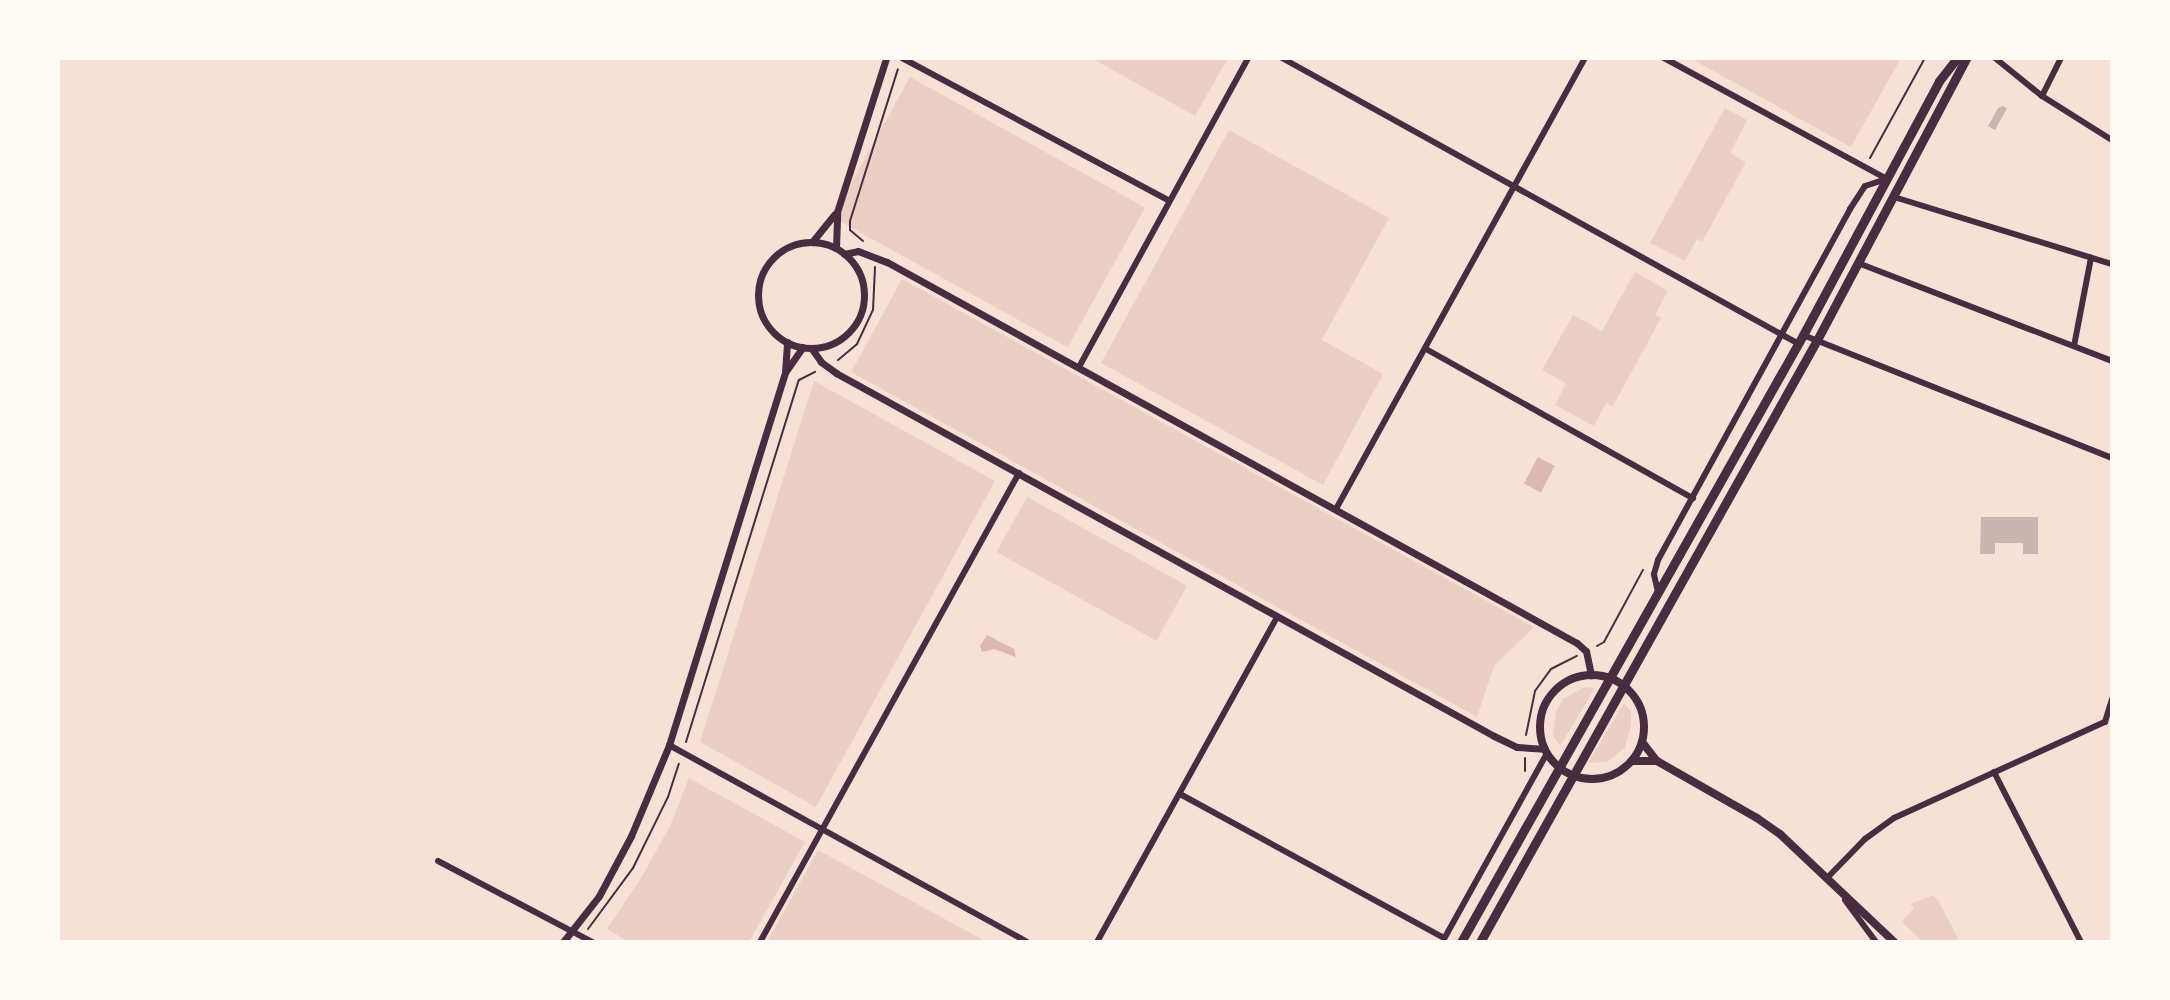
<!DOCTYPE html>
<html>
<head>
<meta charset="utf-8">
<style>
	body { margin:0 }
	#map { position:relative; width:2170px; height:1000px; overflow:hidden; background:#f7e1d7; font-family:Poppins,sans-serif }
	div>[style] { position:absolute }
	.green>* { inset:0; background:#ebcfc5; transform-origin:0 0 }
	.water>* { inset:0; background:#dcb8b0; transform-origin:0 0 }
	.building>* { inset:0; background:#ccb4b1 }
	.path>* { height:2px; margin:-1px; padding:0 1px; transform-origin:1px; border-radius:1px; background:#4a2c40 }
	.minor>* { height:6px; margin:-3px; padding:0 3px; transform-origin:3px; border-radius:3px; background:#4a2c40 }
	.tertiary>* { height:7px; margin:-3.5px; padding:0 3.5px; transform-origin:3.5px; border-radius:3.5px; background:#4a2c40 }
	.tertiary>.ring { margin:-3.5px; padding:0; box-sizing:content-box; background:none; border:7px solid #4a2c40; border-radius:50% }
	.secondary>* { height:8px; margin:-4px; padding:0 4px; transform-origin:4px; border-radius:4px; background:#4a2c40 }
	.secondary>.ring { margin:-4px; padding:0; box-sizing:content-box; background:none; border:8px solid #4a2c40; border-radius:50% }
	.primary>* { height:9px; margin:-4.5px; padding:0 4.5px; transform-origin:4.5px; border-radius:4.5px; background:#4a2c40 }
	span { translate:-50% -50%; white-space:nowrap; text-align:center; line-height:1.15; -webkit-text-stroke:6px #fffaf5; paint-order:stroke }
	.frame { position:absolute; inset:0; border:60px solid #fffaf5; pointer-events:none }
</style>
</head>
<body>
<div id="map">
	<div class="green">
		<i style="clip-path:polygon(1091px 58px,1228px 58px,1195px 116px)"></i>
		<i style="clip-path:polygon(1690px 58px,1901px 58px,1851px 147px)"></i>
		<i style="left:910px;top:77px;width:269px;height:160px;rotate:29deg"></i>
		<i style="clip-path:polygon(1725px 108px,1747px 120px,1730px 153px,1746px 162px,1702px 242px,1697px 239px,1685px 261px,1650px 243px)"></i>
		<i style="clip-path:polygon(1229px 130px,1389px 218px,1322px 340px,1383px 374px,1323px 485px,1101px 363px)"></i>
		<i style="clip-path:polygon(1635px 272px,1668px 291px,1655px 315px,1661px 318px,1613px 406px,1606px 403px,1594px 426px,1555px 405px,1566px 383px,1542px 370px,1573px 315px,1602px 331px)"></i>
		<i style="clip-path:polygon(902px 279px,1534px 627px,1494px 666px,1477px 717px,851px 372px)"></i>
		<i style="clip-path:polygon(814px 381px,995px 481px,816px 807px,700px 742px)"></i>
		<i style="left:1027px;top:497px;width:183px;height:63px;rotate:29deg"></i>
		<i style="clip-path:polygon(1585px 687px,1595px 688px,1560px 746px,1553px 735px,1556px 712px,1563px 699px)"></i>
		<i style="clip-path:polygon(1624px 703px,1631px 712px,1631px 724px,1625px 748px,1607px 762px,1588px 763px)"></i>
		<i style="clip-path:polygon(689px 778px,805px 842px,749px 942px,629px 942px,607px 929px,641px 878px,670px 826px)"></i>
		<i style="clip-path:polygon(818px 850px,987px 942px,767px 942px)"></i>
		<i style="clip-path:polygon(1933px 895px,1939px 902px,1960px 942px,1923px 942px,1902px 922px,1914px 908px,1911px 904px)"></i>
	</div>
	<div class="water">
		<i style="left:1538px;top:457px;width:19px;height:30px;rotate:28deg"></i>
		<i style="clip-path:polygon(987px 635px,1014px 649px,1016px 657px,994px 649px,982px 652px,980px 646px)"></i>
	</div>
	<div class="building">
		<i style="clip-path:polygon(2003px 106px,2007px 108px,1995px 130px,1988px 126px,1998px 108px)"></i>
		<i style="clip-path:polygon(1981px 517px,2038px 517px,2038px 554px,2023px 554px,2023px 543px,1995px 543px,1995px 554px,1980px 554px)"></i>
	</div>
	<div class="path">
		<i style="left:1870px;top:158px;width:114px;rotate:-61.2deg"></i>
		<i style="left:863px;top:241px;width:17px;rotate:-140deg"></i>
		<i style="left:850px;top:230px;width:9px;rotate:-90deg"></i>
		<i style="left:850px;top:221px;width:159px;rotate:-72.5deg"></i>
		<i style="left:838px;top:360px;width:25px;rotate:-40deg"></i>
		<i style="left:857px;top:344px;width:38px;rotate:-65deg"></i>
		<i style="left:873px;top:310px;width:43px;rotate:-87.3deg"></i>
		<i style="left:1597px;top:646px;width:8px;rotate:-30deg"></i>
		<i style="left:1604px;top:642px;width:82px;rotate:-61.6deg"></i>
		<i style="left:1526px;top:735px;width:45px;rotate:-78.4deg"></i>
		<i style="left:1535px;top:691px;width:27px;rotate:-54deg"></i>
		<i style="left:1551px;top:669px;width:29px;rotate:-27deg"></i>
		<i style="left:686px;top:742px;width:379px;rotate:-72.7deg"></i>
		<i style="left:799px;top:380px;width:18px;rotate:-27deg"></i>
		<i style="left:1525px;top:771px;width:13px;rotate:-90deg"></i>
		<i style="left:588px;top:929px;width:76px;rotate:-53.6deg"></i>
		<i style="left:633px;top:868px;width:79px;rotate:-63.8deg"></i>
		<i style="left:668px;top:797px;width:35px;rotate:-72deg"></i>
	</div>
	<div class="minor">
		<i style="left:902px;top:58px;width:302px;rotate:28.1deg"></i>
		<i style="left:1282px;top:58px;width:589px;rotate:28.96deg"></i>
		<i style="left:1664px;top:58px;width:254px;rotate:28.5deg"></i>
		<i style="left:1995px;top:58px;width:60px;rotate:39deg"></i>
		<i style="left:2042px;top:96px;width:83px;rotate:32.2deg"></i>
		<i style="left:2042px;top:96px;width:42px;rotate:-63.4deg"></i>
		<i style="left:1894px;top:197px;width:228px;rotate:17.1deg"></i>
		<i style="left:1858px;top:263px;width:272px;rotate:21.1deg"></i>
		<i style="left:1803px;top:335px;width:333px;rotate:21.7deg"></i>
		<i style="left:2074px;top:346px;width:90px;rotate:-79.1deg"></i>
		<i style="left:1426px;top:349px;width:306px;rotate:29.2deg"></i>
		<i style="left:1079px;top:367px;width:352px;rotate:-61.3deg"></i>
		<i style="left:1336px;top:509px;width:515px;rotate:-61.1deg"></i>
		<i style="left:1658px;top:592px;width:18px;rotate:-103deg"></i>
		<i style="left:1654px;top:574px;width:15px;rotate:-74deg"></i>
		<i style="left:1658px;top:560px;width:400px;rotate:-61.3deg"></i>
		<i style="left:1850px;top:209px;width:27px;rotate:-57deg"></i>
		<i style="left:1865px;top:186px;width:23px;rotate:-18deg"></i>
		<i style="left:669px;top:745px;width:409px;rotate:28.8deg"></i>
		<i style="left:1994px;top:772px;width:191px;rotate:62.9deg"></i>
		<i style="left:1180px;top:794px;width:301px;rotate:28.6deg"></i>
		<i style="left:438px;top:861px;width:174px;rotate:27.7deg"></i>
		<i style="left:1828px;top:877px;width:53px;rotate:-45.8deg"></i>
		<i style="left:1865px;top:839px;width:36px;rotate:-36deg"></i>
		<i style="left:1894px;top:818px;width:232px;rotate:-24.5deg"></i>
		<i style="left:2105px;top:722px;width:24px;rotate:-73deg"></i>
		<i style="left:1845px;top:900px;width:52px;rotate:53.6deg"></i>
		<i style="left:1444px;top:939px;width:213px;rotate:-61deg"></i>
		<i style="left:760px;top:942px;width:536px;rotate:-61.09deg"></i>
		<i style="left:1097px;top:942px;width:372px;rotate:-61deg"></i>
	</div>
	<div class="tertiary">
		<i style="left:812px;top:242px;width:36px;rotate:-51deg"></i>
		<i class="ring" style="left:758px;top:242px;width:99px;height:99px"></i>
		<i style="left:836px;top:248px;width:36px;rotate:-88deg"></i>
		<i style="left:837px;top:212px;width:162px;rotate:-72.3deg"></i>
		<i style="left:844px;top:254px;width:14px;rotate:-12deg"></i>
		<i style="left:858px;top:251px;width:31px;rotate:21deg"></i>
		<i style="left:887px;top:262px;width:788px;rotate:28.91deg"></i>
		<i style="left:1577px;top:643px;width:12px;rotate:42deg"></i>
		<i style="left:1586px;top:651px;width:25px;rotate:78deg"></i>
		<i style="left:812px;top:349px;width:16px;rotate:55deg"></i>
		<i style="left:821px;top:362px;width:19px;rotate:36deg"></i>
		<i style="left:836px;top:373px;width:751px;rotate:28.88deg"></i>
		<i style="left:1494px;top:736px;width:25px;rotate:26deg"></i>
		<i style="left:1517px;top:747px;width:27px;rotate:4deg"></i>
		<i style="left:786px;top:371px;width:29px;rotate:-55deg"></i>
		<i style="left:563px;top:942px;width:58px;rotate:-52deg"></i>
		<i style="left:599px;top:896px;width:68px;rotate:-61.9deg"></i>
		<i style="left:631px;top:836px;width:99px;rotate:-67.3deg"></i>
		<i style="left:669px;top:745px;width:391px;rotate:-72.7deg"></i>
		<i style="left:785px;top:372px;width:30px;rotate:-86deg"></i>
	</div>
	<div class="secondary">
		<i class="ring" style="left:1540px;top:675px;width:96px;height:96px"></i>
		<i style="left:1642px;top:742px;width:24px;rotate:52deg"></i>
		<i style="left:1657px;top:761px;width:115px;rotate:29.7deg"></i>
		<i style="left:1757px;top:818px;width:29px;rotate:35deg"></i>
		<i style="left:1781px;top:835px;width:156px;rotate:43.4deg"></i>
		<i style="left:1632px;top:761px;width:25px"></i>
	</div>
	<div class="primary">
		<i style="left:1461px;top:942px;width:697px;rotate:-60.6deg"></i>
		<i style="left:1803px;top:335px;width:288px;rotate:-61.8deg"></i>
		<i style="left:1939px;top:81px;width:29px;rotate:-52deg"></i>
		<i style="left:1480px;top:942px;width:690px;rotate:-60.76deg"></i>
		<i style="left:1817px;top:340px;width:319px;rotate:-62.1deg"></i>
	</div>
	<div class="frame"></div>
</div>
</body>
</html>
